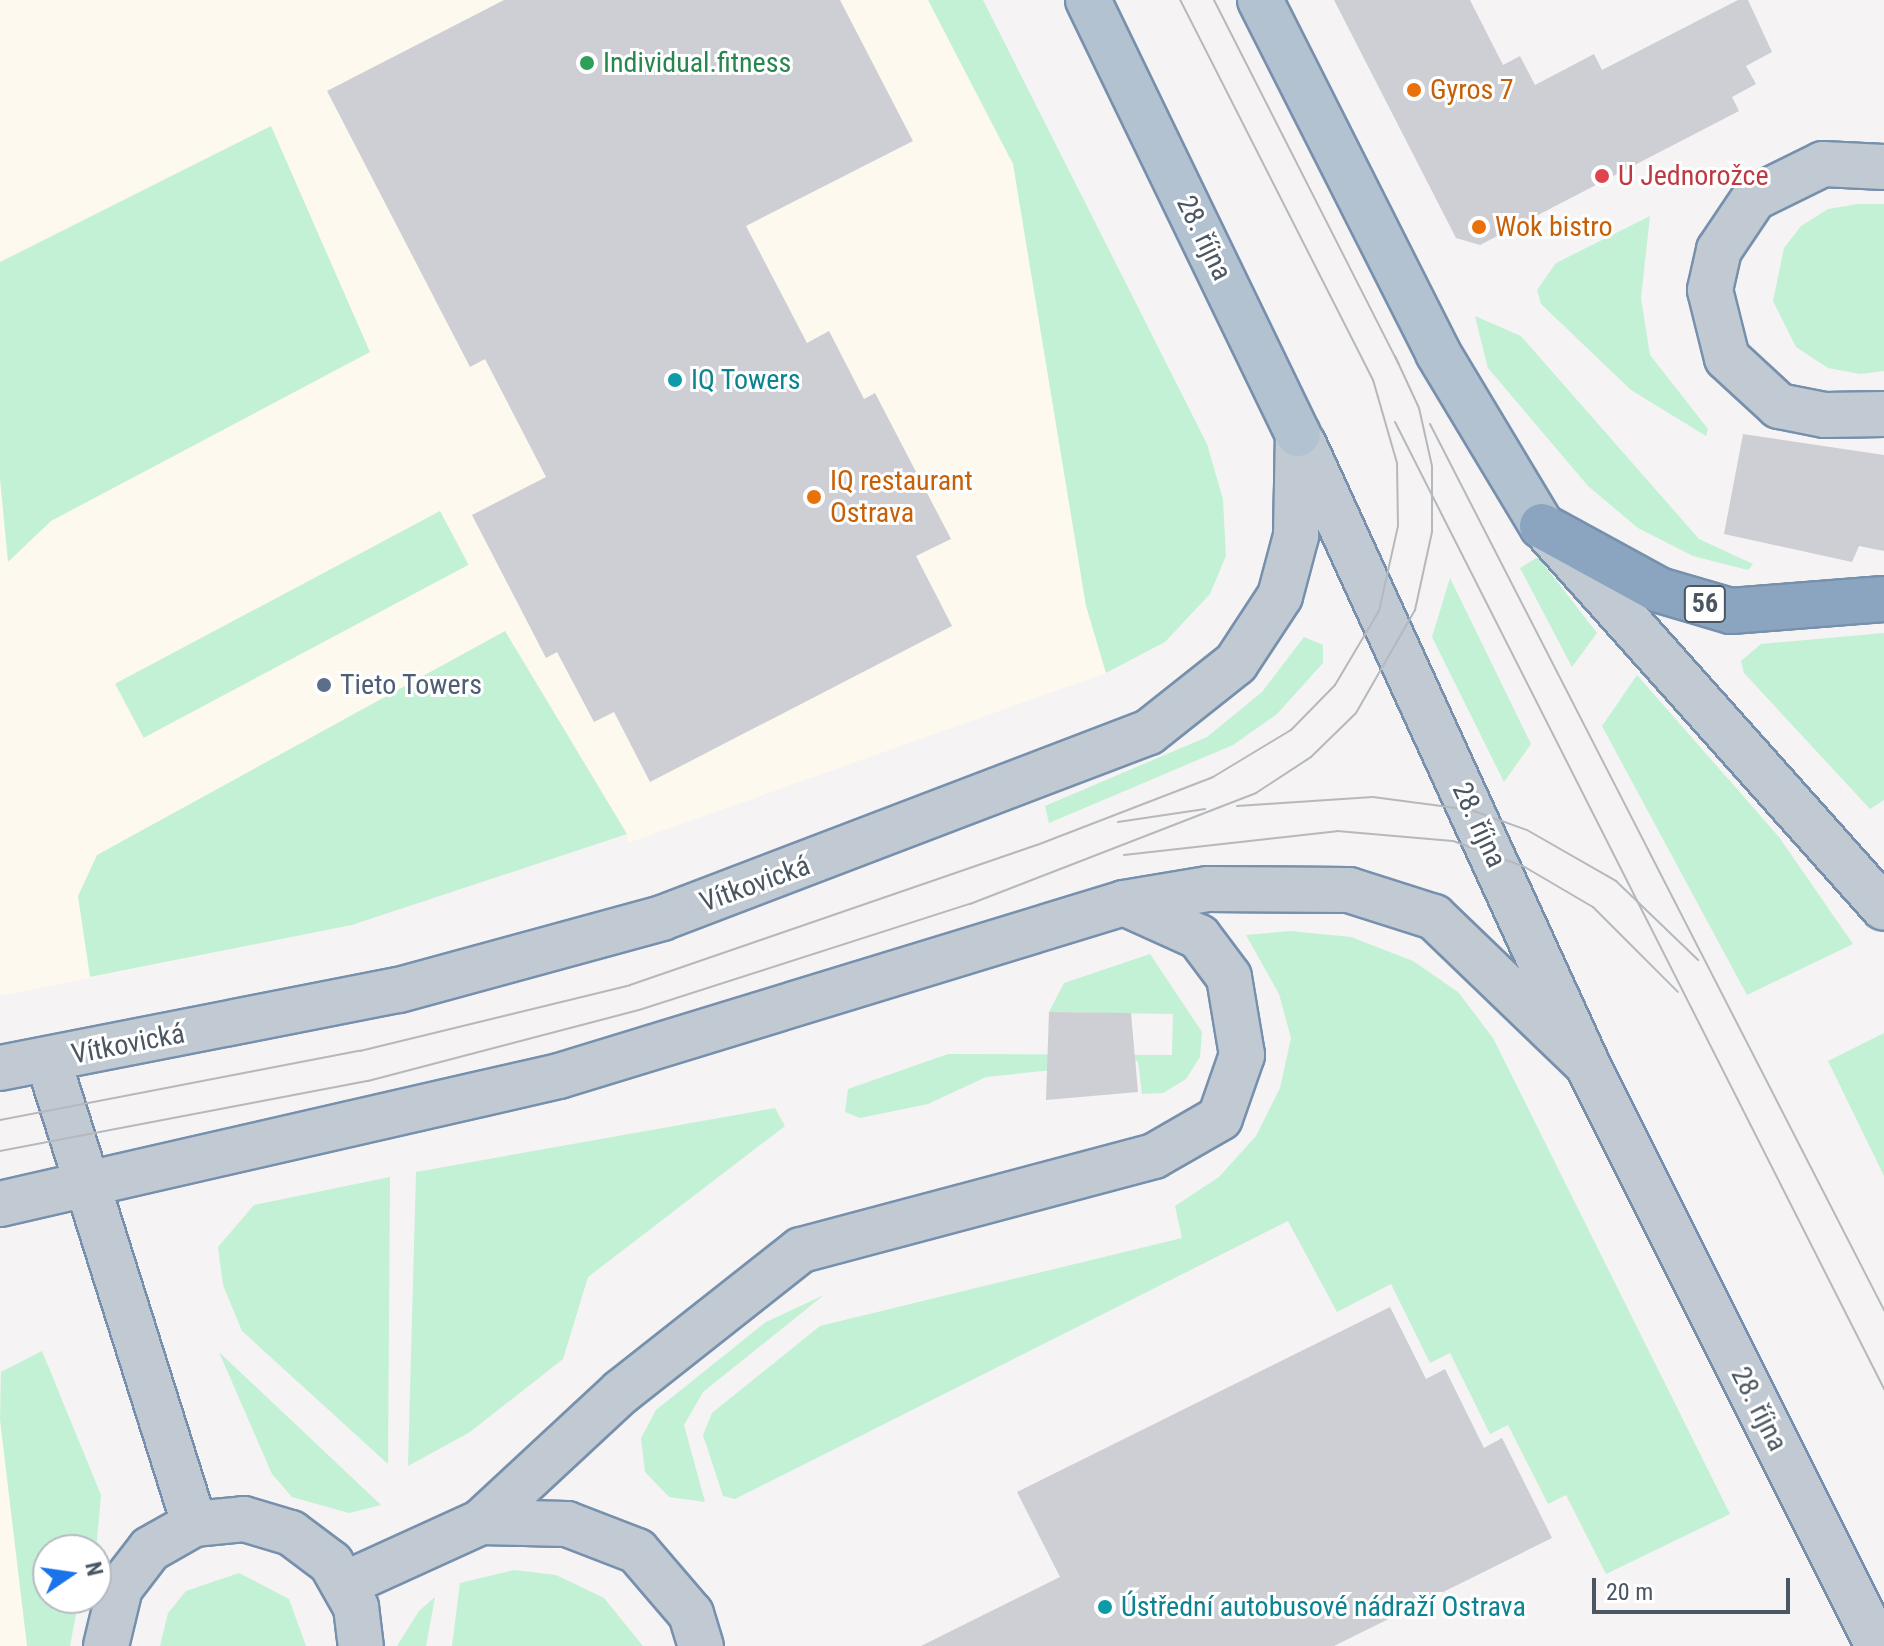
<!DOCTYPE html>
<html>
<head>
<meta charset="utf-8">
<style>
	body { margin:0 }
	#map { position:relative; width:1884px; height:1646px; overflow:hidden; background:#f5f3f3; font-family:"Roboto Condensed",sans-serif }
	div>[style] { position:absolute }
	.commercial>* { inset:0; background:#fdf9ef }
	.green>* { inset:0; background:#c3f1d5; transform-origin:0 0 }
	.building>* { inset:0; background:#cdcfd5 }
	.roads { filter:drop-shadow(2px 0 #7690ad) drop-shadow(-2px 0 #7690ad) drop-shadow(0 2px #7690ad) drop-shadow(0 -2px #7690ad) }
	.minor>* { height:44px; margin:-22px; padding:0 22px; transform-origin:22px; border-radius:22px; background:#c1cad2 }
	.major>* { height:44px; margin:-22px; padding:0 22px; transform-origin:22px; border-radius:22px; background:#b3c2d1 }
	.highway>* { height:44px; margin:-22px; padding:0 22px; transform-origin:22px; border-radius:22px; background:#8ba5c1 }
	.tram>* { height:2px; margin:-1px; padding:0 1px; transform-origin:1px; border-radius:1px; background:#b5b8bd }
	.dots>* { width:22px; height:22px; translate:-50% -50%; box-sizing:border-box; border:4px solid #fff; border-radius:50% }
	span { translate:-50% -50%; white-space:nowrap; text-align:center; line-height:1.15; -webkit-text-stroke:6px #fff; paint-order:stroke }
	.shield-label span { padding:2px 6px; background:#fff; border:2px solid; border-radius:6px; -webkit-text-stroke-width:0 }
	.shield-label { font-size:26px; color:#4a5661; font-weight:700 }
	.leisure-label { font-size:28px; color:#27864d }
	.left { translate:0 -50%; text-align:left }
	.food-label { font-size:28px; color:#c56008 }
	.health-label { font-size:28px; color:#be3a42 }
	.street-label { font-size:28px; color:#4a5661 }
	.culture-label { font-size:28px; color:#0d838f }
	.service-label { font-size:28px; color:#4e5e75 }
	.north { position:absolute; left:32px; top:1534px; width:80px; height:80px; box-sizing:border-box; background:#fff; border:2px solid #b7bbc0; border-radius:50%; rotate:77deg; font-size:22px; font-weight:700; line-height:32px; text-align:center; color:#4a5661 }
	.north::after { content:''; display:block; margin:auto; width:28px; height:36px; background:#1a73e8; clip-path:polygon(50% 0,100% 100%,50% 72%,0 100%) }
	.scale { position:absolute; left:1592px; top:1578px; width:198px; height:36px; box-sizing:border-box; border:4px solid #4a5661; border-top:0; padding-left:10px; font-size:24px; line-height:28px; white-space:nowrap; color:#4a5661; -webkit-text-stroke:6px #fff; paint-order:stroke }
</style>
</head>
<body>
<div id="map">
	<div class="commercial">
		<i style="clip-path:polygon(0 0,983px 0,1207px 444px,1223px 499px,1226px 556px,1210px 594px,1165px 642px,1106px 673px,628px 843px,627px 834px,352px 925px,0 996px)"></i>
		<i style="clip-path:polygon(0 1402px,31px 1646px,0 1646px)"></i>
	</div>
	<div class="green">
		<i style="clip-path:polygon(928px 0,983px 0,1207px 444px,1223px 499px,1226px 556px,1210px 594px,1165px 642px,1106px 673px,1086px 606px,1013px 164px)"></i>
		<i style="clip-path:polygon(271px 126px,370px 352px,51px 521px,8px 562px,0 479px,0 262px)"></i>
		<i style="clip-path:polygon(1858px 204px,1884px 204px,1884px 371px,1860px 374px,1828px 368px,1796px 347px,1773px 301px,1784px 248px,1801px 226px,1828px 209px)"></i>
		<i style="clip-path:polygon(1650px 216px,1641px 298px,1650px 355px,1708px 429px,1706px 436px,1631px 390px,1541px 304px,1537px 290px,1556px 263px)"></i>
		<i style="clip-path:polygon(1475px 316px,1521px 336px,1699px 539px,1753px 564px,1748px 570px,1693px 556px,1638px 528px,1588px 486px,1488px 368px)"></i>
		<i style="left:440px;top:511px;width:61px;height:368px;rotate:62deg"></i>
		<i style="clip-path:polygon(1538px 557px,1597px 633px,1572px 667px,1520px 568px)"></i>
		<i style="clip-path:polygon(1450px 578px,1531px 744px,1504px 782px,1432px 637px)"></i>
		<i style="clip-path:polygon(505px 631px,627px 834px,352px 925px,90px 977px,78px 896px,97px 855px)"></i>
		<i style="clip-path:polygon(1884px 633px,1884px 800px,1870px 809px,1744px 673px,1741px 661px,1761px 644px)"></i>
		<i style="clip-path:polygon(1304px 637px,1323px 645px,1323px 663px,1277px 714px,1233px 745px,1049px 823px,1045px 806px,1207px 737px,1262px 692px)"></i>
		<i style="clip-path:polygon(1637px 675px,1779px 837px,1853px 944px,1747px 995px,1602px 726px)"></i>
		<i style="clip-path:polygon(1291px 931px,1351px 937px,1413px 961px,1458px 992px,1493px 1038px,1730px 1514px,1606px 1574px,1566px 1495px,1548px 1504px,1508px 1425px,1490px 1434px,1450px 1353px,1430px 1363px,1391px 1284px,1337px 1312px,1288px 1221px,735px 1499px,723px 1496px,703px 1435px,712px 1413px,820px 1326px,1182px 1238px,1175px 1206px,1219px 1177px,1256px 1136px,1280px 1088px,1291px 1038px,1279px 994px,1246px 935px)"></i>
		<i style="clip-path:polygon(1150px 954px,1202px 1032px,1200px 1057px,1186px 1079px,1163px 1093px,1142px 1094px,1138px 1061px,986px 1077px,928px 1104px,860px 1118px,845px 1112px,848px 1089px,948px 1054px,1172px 1055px,1173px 1014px,1049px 1012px,1064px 983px)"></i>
		<i style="clip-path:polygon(1884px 1033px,1884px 1176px,1828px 1061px)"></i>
		<i style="clip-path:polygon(775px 1108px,785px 1126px,588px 1277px,563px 1359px,470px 1432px,408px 1466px,416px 1172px)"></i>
		<i style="clip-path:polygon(390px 1177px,388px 1464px,242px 1331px,223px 1285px,218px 1247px,254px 1205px)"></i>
		<i style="clip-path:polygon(824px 1295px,703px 1392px,684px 1425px,705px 1502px,669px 1497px,645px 1472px,641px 1438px,656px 1410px,766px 1322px)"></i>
		<i style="clip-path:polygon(42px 1351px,101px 1495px,96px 1551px,48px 1550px,48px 1598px,79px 1598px,70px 1646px,27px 1646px,0 1420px,1px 1372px)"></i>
		<i style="clip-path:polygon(219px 1352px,381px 1505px,349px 1513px,292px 1497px,272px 1474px)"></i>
		<i style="clip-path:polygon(514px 1570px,556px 1575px,604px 1598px,643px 1646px,452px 1646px,460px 1583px)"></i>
		<i style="clip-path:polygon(239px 1573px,289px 1599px,306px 1646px,160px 1646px,168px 1613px,186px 1591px)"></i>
		<i style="clip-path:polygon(435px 1597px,426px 1646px,397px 1646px,419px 1611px)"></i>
	</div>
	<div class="building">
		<i style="clip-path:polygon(504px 0,840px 0,913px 141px,746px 226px,807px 343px,829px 331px,864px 399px,875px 393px,951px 539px,916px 556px,952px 626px,650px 782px,614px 712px,594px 722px,557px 652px,546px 658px,472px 515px,546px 477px,485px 359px,470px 367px,327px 91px)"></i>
		<i style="clip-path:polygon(1334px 0,1470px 0,1503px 65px,1520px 56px,1535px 85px,1594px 54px,1602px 70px,1738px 0,1748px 0,1772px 52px,1746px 66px,1756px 84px,1732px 97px,1739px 111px,1480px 245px,1456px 238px)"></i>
		<i style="clip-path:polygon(1743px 434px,1884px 455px,1884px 551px,1859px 546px,1852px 562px,1724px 534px)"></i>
		<i style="clip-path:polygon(1049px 1012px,1131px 1013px,1138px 1092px,1046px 1100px)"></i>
		<i style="clip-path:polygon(1390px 1307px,1426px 1379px,1445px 1369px,1484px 1448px,1502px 1438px,1552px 1538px,1334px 1646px,921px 1646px,1060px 1577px,1017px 1492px)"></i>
	</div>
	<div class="roads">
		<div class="minor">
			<i style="left:1884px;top:167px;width:61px;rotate:-177.2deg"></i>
			<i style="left:1823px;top:164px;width:77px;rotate:153.8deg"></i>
			<i style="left:1754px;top:198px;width:63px;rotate:123.9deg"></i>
			<i style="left:1719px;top:250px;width:41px;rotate:102.7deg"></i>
			<i style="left:1710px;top:290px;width:70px;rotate:76deg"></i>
			<i style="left:1727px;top:358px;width:71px;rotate:42.7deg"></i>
			<i style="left:1779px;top:406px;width:47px;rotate:11.1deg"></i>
			<i style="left:1825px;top:415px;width:59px;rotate:-1deg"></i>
			<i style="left:1303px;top:443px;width:683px;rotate:65.42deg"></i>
			<i style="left:1587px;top:1064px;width:651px;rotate:63.43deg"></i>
			<i style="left:1550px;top:534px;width:501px;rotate:48.23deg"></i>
			<i style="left:48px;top:1060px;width:486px;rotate:72.5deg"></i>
			<i style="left:0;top:1068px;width:407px;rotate:-11.1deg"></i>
			<i style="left:399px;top:990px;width:273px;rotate:-15.3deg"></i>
			<i style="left:662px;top:918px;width:521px;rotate:-20.9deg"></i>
			<i style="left:1149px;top:732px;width:111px;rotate:-38.4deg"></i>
			<i style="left:1236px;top:663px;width:80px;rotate:-56.7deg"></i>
			<i style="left:1280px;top:596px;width:62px;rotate:-75.1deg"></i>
			<i style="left:1296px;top:536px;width:102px;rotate:-88.9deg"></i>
			<i style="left:0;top:1204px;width:573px;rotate:-12.9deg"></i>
			<i style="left:559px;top:1076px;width:591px;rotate:-17.02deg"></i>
			<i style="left:1124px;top:903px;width:85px;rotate:-9.5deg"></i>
			<i style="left:1208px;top:889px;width:141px;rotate:0.4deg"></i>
			<i style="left:1349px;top:890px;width:89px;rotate:17.6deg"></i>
			<i style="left:1434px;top:917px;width:212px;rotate:43.9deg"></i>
			<i style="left:481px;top:1522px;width:86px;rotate:1.3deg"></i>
			<i style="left:567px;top:1524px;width:75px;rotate:21.1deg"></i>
			<i style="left:637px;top:1551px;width:83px;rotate:49.4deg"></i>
			<i style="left:691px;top:1614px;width:34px;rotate:73deg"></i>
			<i style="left:345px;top:1584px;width:149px;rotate:-24.5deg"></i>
			<i style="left:481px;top:1522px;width:191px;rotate:-42.9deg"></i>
			<i style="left:621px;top:1392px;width:229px;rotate:-38.3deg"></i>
			<i style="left:801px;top:1250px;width:365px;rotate:-14.9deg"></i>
			<i style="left:1154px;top:1156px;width:76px;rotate:-29.9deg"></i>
			<i style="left:1220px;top:1118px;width:67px;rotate:-70.8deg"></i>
			<i style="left:1242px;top:1055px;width:79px;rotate:-99.5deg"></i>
			<i style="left:1229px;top:977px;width:50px;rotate:-126.9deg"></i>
			<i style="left:1199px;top:937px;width:82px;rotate:-155.6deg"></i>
			<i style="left:106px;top:1646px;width:60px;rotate:-76.4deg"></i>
			<i style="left:120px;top:1588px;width:49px;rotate:-52.4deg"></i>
			<i style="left:150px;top:1549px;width:51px;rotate:-29.6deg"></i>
			<i style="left:194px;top:1524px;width:50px;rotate:-5.7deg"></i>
			<i style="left:244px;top:1519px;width:49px;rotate:16.6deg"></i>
			<i style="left:291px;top:1533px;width:50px;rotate:36.9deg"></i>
			<i style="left:331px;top:1563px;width:51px;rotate:60.4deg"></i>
			<i style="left:356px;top:1607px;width:39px;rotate:83deg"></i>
		</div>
		<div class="major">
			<i style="left:1088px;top:0;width:482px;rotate:64.2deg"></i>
			<i style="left:1260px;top:0;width:395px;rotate:63.2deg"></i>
			<i style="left:1438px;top:353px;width:202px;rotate:59deg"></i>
		</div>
		<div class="highway">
			<i style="left:1542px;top:526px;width:133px;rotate:28.7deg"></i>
			<i style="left:1659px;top:590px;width:75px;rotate:16.3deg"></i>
			<i style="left:1731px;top:611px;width:153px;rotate:-4.5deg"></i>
		</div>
	</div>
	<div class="tram">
		<i style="left:1214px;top:0;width:408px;rotate:63.1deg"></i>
		<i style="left:1395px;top:422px;width:1084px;rotate:63.17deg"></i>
		<i style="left:1430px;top:424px;width:996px;rotate:62.87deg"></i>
		<i style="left:1237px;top:806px;width:136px;rotate:-3.8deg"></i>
		<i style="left:1373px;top:797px;width:99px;rotate:7.6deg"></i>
		<i style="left:1471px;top:810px;width:59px;rotate:19.7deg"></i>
		<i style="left:1527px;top:830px;width:103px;rotate:29.8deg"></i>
		<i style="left:1616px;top:881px;width:114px;rotate:43.9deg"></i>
		<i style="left:1118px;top:822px;width:88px;rotate:-8.5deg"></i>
		<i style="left:1124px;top:855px;width:214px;rotate:-6.4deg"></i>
		<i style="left:1337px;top:831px;width:116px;rotate:4.9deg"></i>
		<i style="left:1453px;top:841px;width:74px;rotate:19.7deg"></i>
		<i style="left:1523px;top:866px;width:81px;rotate:30.4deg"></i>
		<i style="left:1593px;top:907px;width:120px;rotate:45deg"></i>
		<i style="left:0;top:1120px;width:367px;rotate:-10.9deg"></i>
		<i style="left:360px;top:1051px;width:278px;rotate:-13.7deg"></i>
		<i style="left:630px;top:985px;width:430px;rotate:-19deg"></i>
		<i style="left:1037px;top:845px;width:189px;rotate:-21.1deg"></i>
		<i style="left:1213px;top:777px;width:91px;rotate:-31.1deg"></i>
		<i style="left:1291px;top:730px;width:63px;rotate:-45.6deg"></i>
		<i style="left:1335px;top:685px;width:86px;rotate:-59.3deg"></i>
		<i style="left:1379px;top:611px;width:87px;rotate:-77.4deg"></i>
		<i style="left:1398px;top:526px;width:63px;rotate:-90.9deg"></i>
		<i style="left:1397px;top:463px;width:86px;rotate:-106.1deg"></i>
		<i style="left:1373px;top:380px;width:426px;rotate:-116.9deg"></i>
		<i style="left:0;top:1151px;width:375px;rotate:-10.8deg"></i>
		<i style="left:368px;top:1081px;width:280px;rotate:-14.7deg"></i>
		<i style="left:639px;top:1010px;width:348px;rotate:-17.8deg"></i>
		<i style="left:970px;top:904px;width:307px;rotate:-21.2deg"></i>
		<i style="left:1256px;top:793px;width:66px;rotate:-33.2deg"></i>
		<i style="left:1311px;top:757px;width:63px;rotate:-44.4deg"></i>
		<i style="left:1356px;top:713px;width:119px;rotate:-60.2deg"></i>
		<i style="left:1415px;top:610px;width:80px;rotate:-77.7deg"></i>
		<i style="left:1432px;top:532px;width:66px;rotate:-90deg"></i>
		<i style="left:1432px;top:466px;width:59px;rotate:-102.6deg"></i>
		<i style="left:1419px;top:408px;width:57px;rotate:-114.8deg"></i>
	</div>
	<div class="dots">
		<i style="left:587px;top:63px;background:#2e9e5b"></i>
		<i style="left:1414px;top:90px;background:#e8710a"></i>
		<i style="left:1602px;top:176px;background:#e0444e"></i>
		<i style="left:1479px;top:227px;background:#e8710a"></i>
		<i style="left:675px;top:380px;background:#0f9aa8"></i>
		<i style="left:814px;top:497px;background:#e8710a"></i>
		<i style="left:324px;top:685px;background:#5c6f8a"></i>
		<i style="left:1105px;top:1607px;background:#0f9aa8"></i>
	</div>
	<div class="shield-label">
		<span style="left:1705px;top:604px">56</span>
	</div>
	<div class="leisure-label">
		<span class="left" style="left:603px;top:63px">Individual.fitness</span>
	</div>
	<div class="food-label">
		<span class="left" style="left:1430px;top:90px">Gyros 7</span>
		<span class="left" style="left:1495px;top:227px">Wok bistro</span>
		<span class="left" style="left:830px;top:497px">IQ restaurant<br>Ostrava</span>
	</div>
	<div class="health-label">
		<span class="left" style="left:1618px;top:176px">U Jednorožce</span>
	</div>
	<div class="street-label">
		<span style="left:1204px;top:238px;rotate:64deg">28. října</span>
		<span style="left:1479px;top:825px;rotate:65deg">28. října</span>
		<span style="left:755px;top:884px;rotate:-20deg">Vítkovická</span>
		<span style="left:128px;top:1044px;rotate:-11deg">Vítkovická</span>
		<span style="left:1759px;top:1409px;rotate:63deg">28. října</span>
	</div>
	<div class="culture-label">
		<span class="left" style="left:691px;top:380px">IQ Towers</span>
		<span class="left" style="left:1121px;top:1607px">Ústřední autobusové nádraží Ostrava</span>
	</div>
	<div class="service-label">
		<span class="left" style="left:340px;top:685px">Tieto Towers</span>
	</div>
	<div class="north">N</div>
	<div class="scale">20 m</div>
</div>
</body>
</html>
